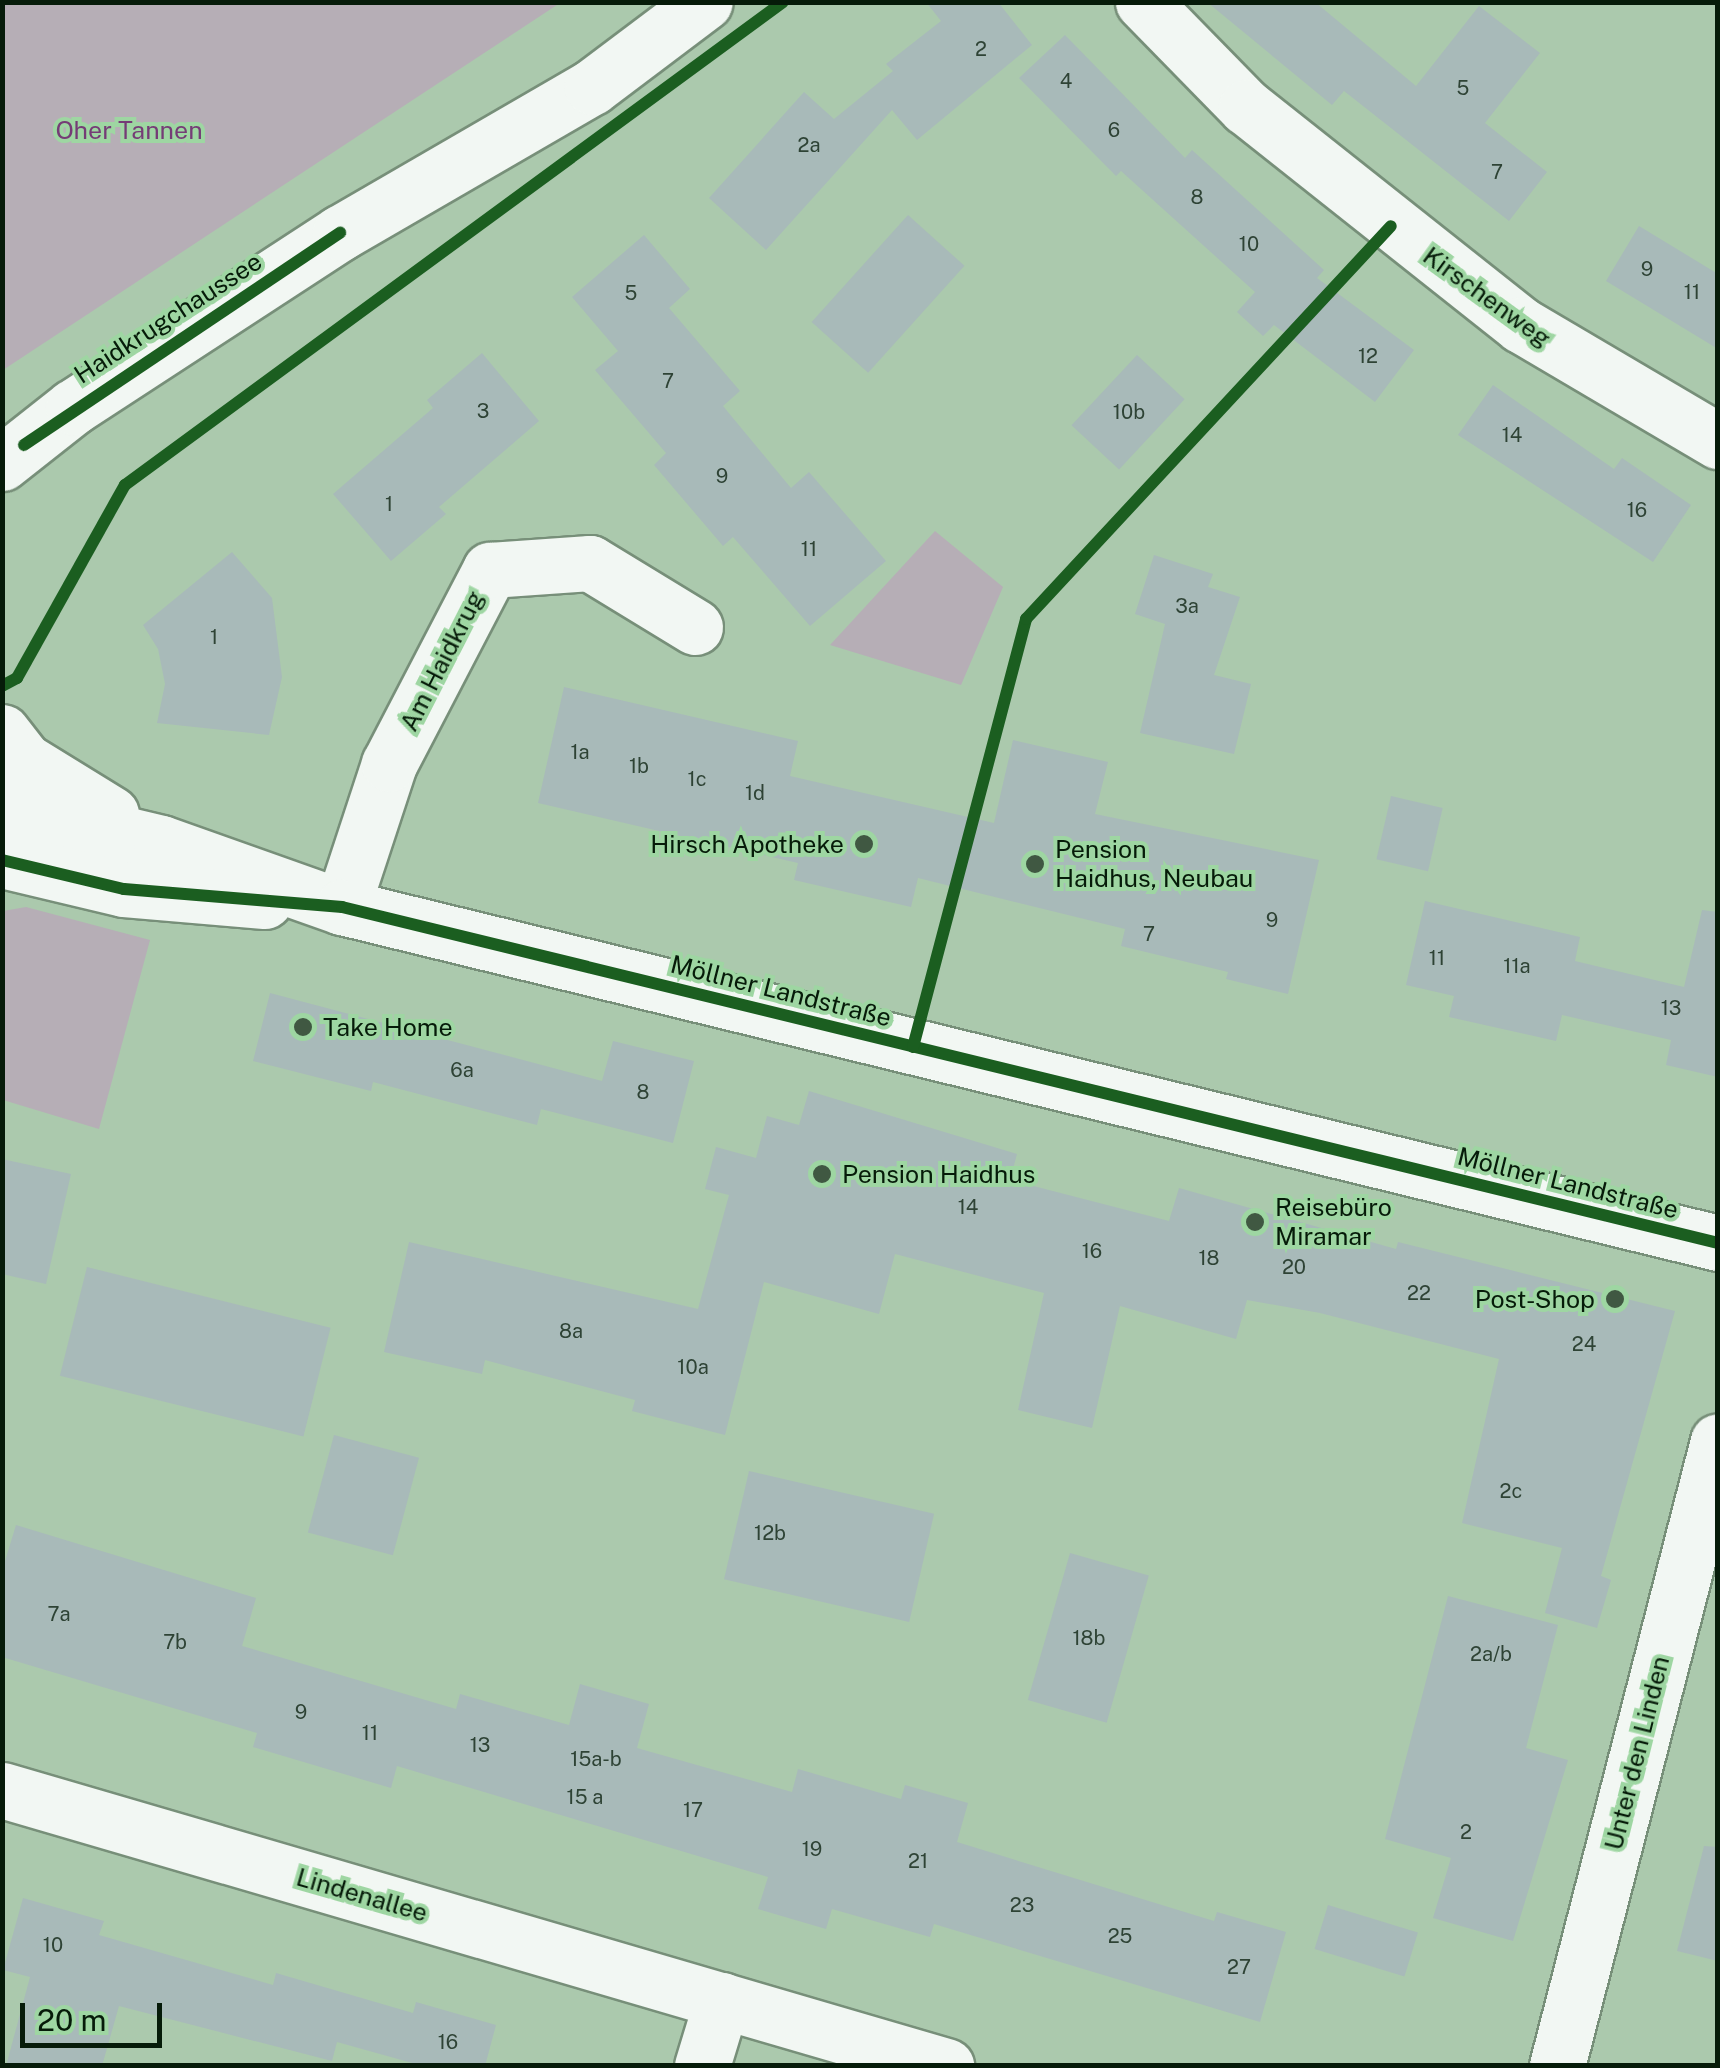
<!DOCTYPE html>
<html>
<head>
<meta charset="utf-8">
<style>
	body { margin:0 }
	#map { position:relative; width:1720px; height:2068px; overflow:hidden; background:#abc9ad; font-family:"Public Sans",sans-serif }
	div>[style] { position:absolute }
	.green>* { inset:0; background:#b6aeb6 }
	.building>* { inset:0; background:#a8bab9; transform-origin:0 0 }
	.roads { filter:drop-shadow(2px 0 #778f79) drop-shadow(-2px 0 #778f79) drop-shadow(0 2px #778f79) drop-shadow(0 -2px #778f79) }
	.minor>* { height:55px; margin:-27.5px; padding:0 27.5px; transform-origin:27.5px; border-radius:27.5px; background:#f2f7f3 }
	.major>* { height:55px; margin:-27.5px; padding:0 27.5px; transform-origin:27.5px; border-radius:27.5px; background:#f2f7f3 }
	.cycleway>* { height:12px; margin:-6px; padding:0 6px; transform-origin:6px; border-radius:6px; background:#1b5e20 }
	.dots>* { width:28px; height:28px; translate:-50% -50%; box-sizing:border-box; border:5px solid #9ed6a2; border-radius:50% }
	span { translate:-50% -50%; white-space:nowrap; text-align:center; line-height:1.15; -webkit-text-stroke:8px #9ed6a2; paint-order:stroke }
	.number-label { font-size:20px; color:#2e4335 }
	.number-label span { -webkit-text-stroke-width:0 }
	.park-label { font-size:25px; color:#753c76 }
	.street-label { font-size:25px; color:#061b09 }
	.poi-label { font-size:25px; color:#061b09 }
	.right { translate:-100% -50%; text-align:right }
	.left { translate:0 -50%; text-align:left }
	.frame { position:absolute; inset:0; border:5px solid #061b09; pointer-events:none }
	.scale { position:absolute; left:20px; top:2003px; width:142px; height:45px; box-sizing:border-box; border:5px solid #061b09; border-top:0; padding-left:12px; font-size:30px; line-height:35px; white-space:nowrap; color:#061b09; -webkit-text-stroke:8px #9ed6a2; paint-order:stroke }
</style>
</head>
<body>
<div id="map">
	<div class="green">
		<i style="clip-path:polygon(3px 2px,560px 2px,560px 3px,3px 370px)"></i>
		<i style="clip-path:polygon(935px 531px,1003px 587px,961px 685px,830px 645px)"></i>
		<i style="clip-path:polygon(26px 907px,150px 940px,99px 1129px,3px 1100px,3px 911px)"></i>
	</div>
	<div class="building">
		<i style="clip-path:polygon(926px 2px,998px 2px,1032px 45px,917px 140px,892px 110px,766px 250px,709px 198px,804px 92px,834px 119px,893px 71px,886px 64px,941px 21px)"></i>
		<i style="clip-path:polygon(1207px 2px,1315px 2px,1416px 86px,1479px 6px,1540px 53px,1485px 123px,1547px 172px,1509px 221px,1344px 91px,1332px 105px)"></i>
		<i style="clip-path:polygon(1065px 35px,1185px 158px,1192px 150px,1324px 270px,1317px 278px,1414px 350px,1375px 402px,1274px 325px,1263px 336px,1237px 312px,1255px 292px,1121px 171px,1116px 176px,1019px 78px)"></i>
		<i style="left:908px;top:215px;width:76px;height:144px;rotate:42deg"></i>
		<i style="clip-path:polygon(1639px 226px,1718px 274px,1718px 349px,1606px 281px)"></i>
		<i style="clip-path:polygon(644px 235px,690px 289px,669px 308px,740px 391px,723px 406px,791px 488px,809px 472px,886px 561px,810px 626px,733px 537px,723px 546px,654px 465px,666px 453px,595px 370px,618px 351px,572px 297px)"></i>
		<i style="clip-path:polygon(482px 353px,539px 421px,439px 507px,446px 514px,391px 561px,333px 494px,433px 408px,427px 400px)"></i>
		<i style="left:1137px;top:355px;width:65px;height:96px;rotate:43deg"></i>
		<i style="clip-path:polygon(1493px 385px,1614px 469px,1622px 458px,1691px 505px,1653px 562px,1458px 435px)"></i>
		<i style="clip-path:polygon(232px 552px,272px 598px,282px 677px,269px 735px,157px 723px,165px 684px,158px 649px,143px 625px)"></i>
		<i style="clip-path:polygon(1154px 555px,1213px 574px,1208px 587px,1240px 597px,1214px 675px,1251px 684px,1234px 754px,1140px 733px,1165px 624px,1135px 614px)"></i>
		<i style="clip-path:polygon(564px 687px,798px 741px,790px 776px,994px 823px,1013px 740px,1108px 762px,1095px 814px,1319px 860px,1288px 994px,1226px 979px,1228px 972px,1121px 946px,1125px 929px,918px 878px,911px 907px,794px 880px,798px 863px,538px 803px)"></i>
		<i style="left:1391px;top:796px;width:53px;height:65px;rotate:13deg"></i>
		<i style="clip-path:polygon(1425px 901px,1580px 937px,1575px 961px,1684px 987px,1702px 910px,1718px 912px,1718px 1077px,1666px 1065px,1671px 1040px,1562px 1015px,1556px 1041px,1449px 1017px,1454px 996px,1406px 985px)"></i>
		<i style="clip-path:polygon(270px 993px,602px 1081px,613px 1041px,694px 1061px,673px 1143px,541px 1109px,537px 1125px,373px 1082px,371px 1091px,253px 1061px)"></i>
		<i style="clip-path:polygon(809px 1091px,1017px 1154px,1010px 1180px,1169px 1221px,1179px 1188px,1396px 1249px,1398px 1242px,1675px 1311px,1601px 1576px,1611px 1580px,1597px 1628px,1545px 1613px,1562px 1548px,1462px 1523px,1499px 1359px,1320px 1313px,1247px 1300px,1236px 1339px,1120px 1306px,1092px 1428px,1018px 1410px,1044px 1293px,895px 1254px,879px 1314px,764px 1282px,725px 1435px,632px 1411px,635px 1400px,485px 1360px,482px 1374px,384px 1352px,409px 1242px,698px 1309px,729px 1195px,705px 1189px,716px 1147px,756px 1158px,767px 1116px,799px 1125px)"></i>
		<i style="clip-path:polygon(2px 1159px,71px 1174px,46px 1284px,2px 1274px)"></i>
		<i style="left:87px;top:1267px;width:251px;height:112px;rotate:14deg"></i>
		<i style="left:334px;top:1435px;width:88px;height:101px;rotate:15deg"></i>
		<i style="left:749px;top:1471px;width:190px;height:111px;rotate:13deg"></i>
		<i style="clip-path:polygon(16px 1525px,256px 1598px,242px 1646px,456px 1709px,460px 1694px,569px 1725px,580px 1684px,649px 1704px,637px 1748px,792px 1792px,798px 1769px,901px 1799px,905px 1785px,968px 1803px,957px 1842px,1214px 1921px,1217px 1912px,1286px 1932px,1260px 2022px,934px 1924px,930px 1937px,832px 1909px,826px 1929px,758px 1909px,768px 1877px,397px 1766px,391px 1788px,253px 1747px,257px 1733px,2px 1657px,2px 1571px)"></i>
		<i style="left:1070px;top:1553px;width:82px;height:153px;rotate:16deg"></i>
		<i style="clip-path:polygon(1448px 1596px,1558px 1625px,1526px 1748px,1568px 1760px,1513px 1941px,1433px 1918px,1451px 1858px,1385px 1839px)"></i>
		<i style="clip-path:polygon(1704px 1846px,1718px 1847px,1718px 1961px,1677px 1951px)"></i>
		<i style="clip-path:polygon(23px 1898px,104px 1921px,99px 1935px,273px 1985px,276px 1973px,413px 2013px,416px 2002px,496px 2025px,485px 2066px,423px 2066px,337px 2042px,332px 2061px,119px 2006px,102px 2066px,6px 2066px,30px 1977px,3px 1970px)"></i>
		<i style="left:1328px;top:1905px;width:94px;height:46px;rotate:17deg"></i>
	</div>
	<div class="roads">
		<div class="minor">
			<i style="left:1143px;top:2px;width:147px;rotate:45.6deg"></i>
			<i style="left:1246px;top:107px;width:351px;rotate:38.4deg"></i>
			<i style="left:1521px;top:325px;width:229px;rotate:30.5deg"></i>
			<i style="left:342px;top:907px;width:151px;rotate:-71.8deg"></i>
			<i style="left:389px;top:764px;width:219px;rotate:-62.5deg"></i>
			<i style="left:490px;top:570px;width:100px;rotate:-4deg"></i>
			<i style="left:590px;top:563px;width:123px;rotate:31.4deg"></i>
			<i style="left:2px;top:1790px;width:984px;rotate:16.3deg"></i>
			<i style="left:702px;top:2066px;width:69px;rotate:-73.1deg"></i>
			<i style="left:1557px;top:2066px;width:645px;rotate:-75.55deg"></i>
		</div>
		<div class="major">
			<i style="left:2px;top:463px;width:90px;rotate:-38.3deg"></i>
			<i style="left:73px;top:407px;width:319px;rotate:-33.1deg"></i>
			<i style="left:340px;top:233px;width:291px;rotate:-30.1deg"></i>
			<i style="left:592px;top:87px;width:141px;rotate:-37deg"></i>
			<i style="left:2px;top:732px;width:37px;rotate:52deg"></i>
			<i style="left:25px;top:761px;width:101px;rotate:31.6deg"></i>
			<i style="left:2px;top:805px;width:163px;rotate:13.4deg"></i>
			<i style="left:161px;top:843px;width:192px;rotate:19.5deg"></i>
			<i style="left:342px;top:907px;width:1416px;rotate:13.72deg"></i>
			<i style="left:2px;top:860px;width:125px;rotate:13.4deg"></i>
			<i style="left:124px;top:889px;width:141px;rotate:4.9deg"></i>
		</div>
	</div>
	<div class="cycleway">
		<i style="left:24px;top:445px;width:381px;rotate:-33.9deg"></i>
		<i style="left:2px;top:686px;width:17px;rotate:-28deg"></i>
		<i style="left:17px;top:678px;width:221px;rotate:-60.8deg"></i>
		<i style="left:125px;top:485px;width:816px;rotate:-36.28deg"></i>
		<i style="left:2px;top:860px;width:125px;rotate:13.4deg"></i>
		<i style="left:124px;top:889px;width:219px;rotate:4.7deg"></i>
		<i style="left:342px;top:907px;width:1416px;rotate:13.72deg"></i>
		<i style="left:913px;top:1047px;width:443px;rotate:-75.2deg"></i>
		<i style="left:1026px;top:619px;width:536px;rotate:-47.12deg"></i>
	</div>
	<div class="dots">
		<i style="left:864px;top:844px;background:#405842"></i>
		<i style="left:1035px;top:864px;background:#405842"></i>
		<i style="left:303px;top:1027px;background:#405842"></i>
		<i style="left:822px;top:1174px;background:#405842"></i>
		<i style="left:1255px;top:1222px;background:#405842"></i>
		<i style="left:1615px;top:1299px;background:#405842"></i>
	</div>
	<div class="number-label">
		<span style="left:981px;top:49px">2</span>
		<span style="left:1066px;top:81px">4</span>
		<span style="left:1463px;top:88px">5</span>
		<span style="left:1114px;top:130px">6</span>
		<span style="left:809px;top:145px">2a</span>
		<span style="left:1497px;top:172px">7</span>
		<span style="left:1197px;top:197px">8</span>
		<span style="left:1249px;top:244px">10</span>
		<span style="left:1647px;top:269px">9</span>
		<span style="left:1692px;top:292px">11</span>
		<span style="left:631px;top:293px">5</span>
		<span style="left:1368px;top:356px">12</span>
		<span style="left:668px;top:381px">7</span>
		<span style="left:483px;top:411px">3</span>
		<span style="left:1129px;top:412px">10b</span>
		<span style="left:1512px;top:435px">14</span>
		<span style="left:722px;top:476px">9</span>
		<span style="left:389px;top:504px">1</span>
		<span style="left:1637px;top:510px">16</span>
		<span style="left:809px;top:549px">11</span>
		<span style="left:1187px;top:606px">3a</span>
		<span style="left:214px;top:637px">1</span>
		<span style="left:580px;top:752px">1a</span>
		<span style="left:639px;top:766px">1b</span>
		<span style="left:697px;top:779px">1c</span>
		<span style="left:755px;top:793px">1d</span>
		<span style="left:1272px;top:920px">9</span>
		<span style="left:1149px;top:934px">7</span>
		<span style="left:1437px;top:958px">11</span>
		<span style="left:1517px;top:966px">11a</span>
		<span style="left:1671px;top:1008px">13</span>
		<span style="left:462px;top:1070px">6a</span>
		<span style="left:643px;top:1092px">8</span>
		<span style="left:968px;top:1207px">14</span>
		<span style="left:1092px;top:1251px">16</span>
		<span style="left:1209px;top:1258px">18</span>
		<span style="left:1294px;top:1267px">20</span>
		<span style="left:1419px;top:1293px">22</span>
		<span style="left:571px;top:1331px">8a</span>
		<span style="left:1584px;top:1344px">24</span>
		<span style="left:693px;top:1367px">10a</span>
		<span style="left:1511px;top:1491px">2c</span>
		<span style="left:770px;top:1533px">12b</span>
		<span style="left:59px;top:1614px">7a</span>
		<span style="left:1089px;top:1638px">18b</span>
		<span style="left:175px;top:1642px">7b</span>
		<span style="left:1491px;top:1654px">2a/b</span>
		<span style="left:301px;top:1712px">9</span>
		<span style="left:370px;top:1733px">11</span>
		<span style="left:480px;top:1745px">13</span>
		<span style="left:596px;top:1759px">15a-b</span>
		<span style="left:585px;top:1797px">15 a</span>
		<span style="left:693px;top:1810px">17</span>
		<span style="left:1466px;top:1832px">2</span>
		<span style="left:812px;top:1849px">19</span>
		<span style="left:918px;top:1861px">21</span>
		<span style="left:1022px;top:1905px">23</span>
		<span style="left:1120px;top:1936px">25</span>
		<span style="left:53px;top:1945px">10</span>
		<span style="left:1239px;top:1967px">27</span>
		<span style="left:448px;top:2042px">16</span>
	</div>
	<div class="park-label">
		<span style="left:129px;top:130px">Oher Tannen</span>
	</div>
	<div class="street-label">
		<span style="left:1487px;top:297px;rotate:36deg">Kirschenweg</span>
		<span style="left:168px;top:318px;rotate:-33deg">Haidkrugchaussee</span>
		<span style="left:442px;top:661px;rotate:-63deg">Am Haidkrug</span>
		<span style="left:781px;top:991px;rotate:14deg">Möllner Landstraße</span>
		<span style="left:1568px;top:1183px;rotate:14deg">Möllner Landstraße</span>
		<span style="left:1637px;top:1753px;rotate:-76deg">Unter den Linden</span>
		<span style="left:362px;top:1895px;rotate:16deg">Lindenallee</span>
	</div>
	<div class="poi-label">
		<span class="right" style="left:844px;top:844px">Hirsch Apotheke</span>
		<span class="left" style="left:1055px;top:864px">Pension<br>Haidhus, Neubau</span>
		<span class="left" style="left:323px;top:1027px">Take Home</span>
		<span class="left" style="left:842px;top:1174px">Pension Haidhus</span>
		<span class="left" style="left:1275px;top:1222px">Reisebüro<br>Miramar</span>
		<span class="right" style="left:1595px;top:1299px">Post-Shop</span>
	</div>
	<div class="frame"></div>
	<div class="scale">20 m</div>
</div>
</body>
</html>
